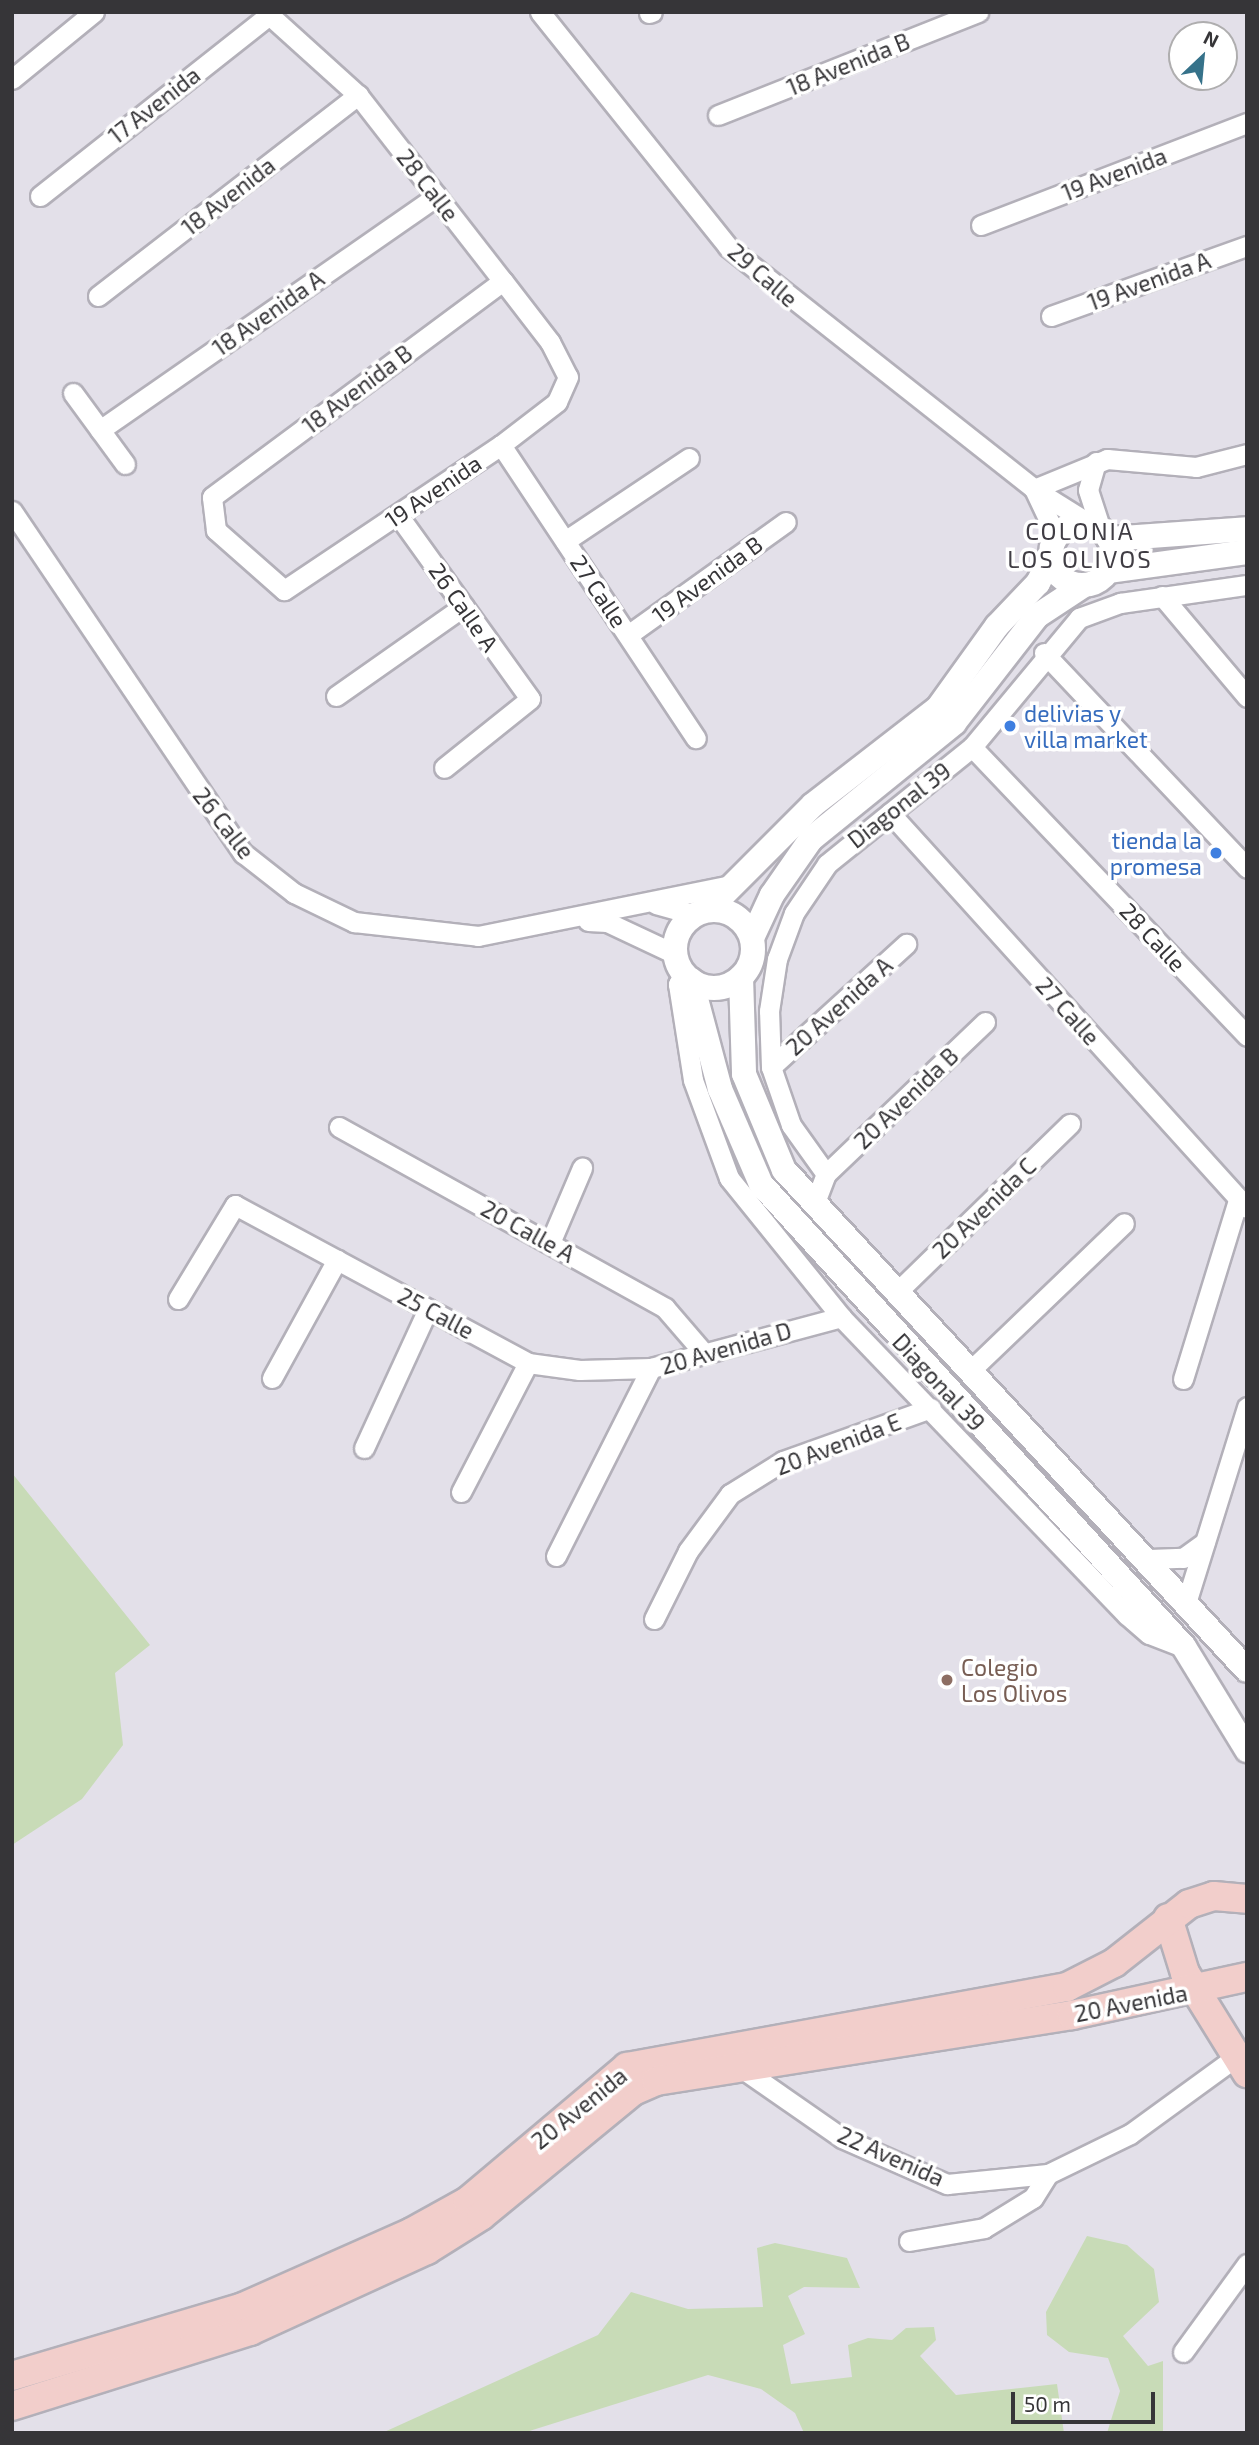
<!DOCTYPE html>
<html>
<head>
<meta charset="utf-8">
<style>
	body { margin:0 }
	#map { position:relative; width:1259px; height:2445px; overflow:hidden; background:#e3e0e9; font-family:"Exo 2",sans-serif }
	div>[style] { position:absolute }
	.green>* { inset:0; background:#c8dbb7 }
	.roads { filter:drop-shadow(2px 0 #b3b0b9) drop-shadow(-2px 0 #b3b0b9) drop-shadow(0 2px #b3b0b9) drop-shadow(0 -2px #b3b0b9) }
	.minor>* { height:19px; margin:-9.5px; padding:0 9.5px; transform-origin:9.5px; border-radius:9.5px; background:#fff }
	.tertiary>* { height:24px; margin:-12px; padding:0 12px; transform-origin:12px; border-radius:12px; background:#fff }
	.tertiary>.ring { margin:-12px; padding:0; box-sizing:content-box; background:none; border:24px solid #fff; border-radius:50% }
	.secondary>* { height:28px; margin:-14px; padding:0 14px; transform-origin:14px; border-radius:14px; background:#f2cecb }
	.dots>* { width:19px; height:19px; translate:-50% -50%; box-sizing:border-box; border:4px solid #fff; border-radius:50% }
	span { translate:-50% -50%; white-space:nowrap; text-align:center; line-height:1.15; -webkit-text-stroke:7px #fff; paint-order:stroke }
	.street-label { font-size:23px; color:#363538 }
	.shop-label { font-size:23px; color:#366cbe }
	.left { translate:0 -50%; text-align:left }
	.right { translate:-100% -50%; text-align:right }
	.education-label { font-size:23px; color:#785e54 }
	.neighbourhood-label { font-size:24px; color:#403d44; letter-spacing:2px }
	.frame { position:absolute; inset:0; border:14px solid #363538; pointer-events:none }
	.north { position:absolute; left:1168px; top:21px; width:70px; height:70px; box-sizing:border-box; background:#fff; border:2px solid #afaeaf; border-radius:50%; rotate:26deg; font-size:19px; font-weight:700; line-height:28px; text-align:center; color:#363538 }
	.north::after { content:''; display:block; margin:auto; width:24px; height:32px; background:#36728a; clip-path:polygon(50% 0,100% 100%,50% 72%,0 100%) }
	.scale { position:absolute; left:1011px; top:2392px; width:144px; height:32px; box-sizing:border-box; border:4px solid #363538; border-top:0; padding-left:9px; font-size:21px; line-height:24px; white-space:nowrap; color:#363538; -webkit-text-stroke:5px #fff; paint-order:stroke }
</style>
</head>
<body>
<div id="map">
	<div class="green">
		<i style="clip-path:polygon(12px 1473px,150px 1645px,115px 1673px,123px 1745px,82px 1799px,12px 1845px)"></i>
		<i style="clip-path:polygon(1087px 2236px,1127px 2245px,1154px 2269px,1159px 2302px,1123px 2336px,1148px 2366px,1163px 2361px,1163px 2433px,1107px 2433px,1120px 2391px,1108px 2358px,1069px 2352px,1047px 2335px,1046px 2312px)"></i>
		<i style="clip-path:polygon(775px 2243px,847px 2258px,860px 2288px,804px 2287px,788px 2296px,805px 2334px,783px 2345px,791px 2384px,852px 2377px,848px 2345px,868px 2338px,892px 2340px,906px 2328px,934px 2327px,936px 2340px,920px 2356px,956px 2395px,1057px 2384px,1064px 2433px,804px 2433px,795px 2413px,761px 2389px,708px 2375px,523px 2433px,382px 2433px,598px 2335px,631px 2292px,688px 2309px,763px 2307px,757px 2248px)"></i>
	</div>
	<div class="roads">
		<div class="minor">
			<i style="left:266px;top:12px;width:124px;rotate:42.1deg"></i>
			<i style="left:358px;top:95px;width:236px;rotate:52.1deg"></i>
			<i style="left:503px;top:281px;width:77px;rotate:52.4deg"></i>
			<i style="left:550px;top:342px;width:39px;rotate:63deg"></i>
			<i style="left:568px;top:377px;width:27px;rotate:114deg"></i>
			<i style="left:557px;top:402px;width:71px;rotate:142.5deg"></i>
			<i style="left:501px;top:445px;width:261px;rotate:146.2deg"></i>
			<i style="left:284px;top:590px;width:91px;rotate:-138.6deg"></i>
			<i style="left:216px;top:530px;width:33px;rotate:-97deg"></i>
			<i style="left:212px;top:497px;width:362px;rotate:-36.6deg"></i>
			<i style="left:540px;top:12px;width:301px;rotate:51.3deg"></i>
			<i style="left:728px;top:247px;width:390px;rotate:38.3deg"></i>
			<i style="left:1034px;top:489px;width:66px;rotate:32deg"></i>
			<i style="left:649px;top:13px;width:3px;rotate:-18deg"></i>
			<i style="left:12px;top:79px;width:106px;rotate:-39.3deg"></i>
			<i style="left:718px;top:115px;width:280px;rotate:-21.6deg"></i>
			<i style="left:40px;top:196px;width:292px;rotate:-38.3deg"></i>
			<i style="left:981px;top:225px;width:285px;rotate:-21deg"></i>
			<i style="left:98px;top:296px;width:329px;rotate:-37.7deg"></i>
			<i style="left:1051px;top:316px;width:208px;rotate:-19.7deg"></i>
			<i style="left:73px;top:393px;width:88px;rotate:53.8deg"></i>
			<i style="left:100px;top:430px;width:410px;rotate:-34.8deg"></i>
			<i style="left:501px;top:445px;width:352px;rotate:56.4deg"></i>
			<i style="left:1096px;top:462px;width:29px;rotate:106deg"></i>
			<i style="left:1088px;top:490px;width:42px;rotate:72deg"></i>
			<i style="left:1034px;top:489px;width:79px;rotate:-22.3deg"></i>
			<i style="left:1107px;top:459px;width:89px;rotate:5.1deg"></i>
			<i style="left:1196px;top:467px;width:53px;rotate:-14.3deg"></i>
			<i style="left:1034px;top:489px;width:42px;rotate:64.7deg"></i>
			<i style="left:1052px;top:527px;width:16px;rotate:86deg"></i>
			<i style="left:12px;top:511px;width:413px;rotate:56deg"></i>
			<i style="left:243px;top:853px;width:65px;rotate:38.1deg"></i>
			<i style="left:294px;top:893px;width:67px;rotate:25.8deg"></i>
			<i style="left:354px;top:922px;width:125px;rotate:6.4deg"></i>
			<i style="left:478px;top:936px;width:254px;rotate:-11.4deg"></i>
			<i style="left:398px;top:515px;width:226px;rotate:54.3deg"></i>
			<i style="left:530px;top:699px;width:110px;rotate:141.3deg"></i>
			<i style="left:565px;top:541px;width:149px;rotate:-33.8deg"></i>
			<i style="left:1162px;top:596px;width:132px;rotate:49.9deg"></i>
			<i style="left:628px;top:635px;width:194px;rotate:-35.6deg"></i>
			<i style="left:1044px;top:653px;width:296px;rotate:46.6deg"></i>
			<i style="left:336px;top:696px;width:156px;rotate:-35.1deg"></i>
			<i style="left:972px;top:747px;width:399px;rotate:46.4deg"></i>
			<i style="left:890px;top:813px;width:532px;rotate:47.89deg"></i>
			<i style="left:656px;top:904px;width:41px;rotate:15.8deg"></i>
			<i style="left:588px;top:921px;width:19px;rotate:3deg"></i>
			<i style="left:607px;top:922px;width:75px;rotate:25.2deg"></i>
			<i style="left:684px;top:974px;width:12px;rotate:121deg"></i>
			<i style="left:678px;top:984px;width:97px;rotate:81.1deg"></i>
			<i style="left:693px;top:1080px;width:104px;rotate:69.8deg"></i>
			<i style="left:729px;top:1178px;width:179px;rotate:51.1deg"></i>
			<i style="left:841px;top:1317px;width:413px;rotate:46.2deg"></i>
			<i style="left:1127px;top:1615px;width:29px;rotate:41deg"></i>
			<i style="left:1149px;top:1634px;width:36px;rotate:21deg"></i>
			<i style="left:771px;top:1067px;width:183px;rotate:-42.3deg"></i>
			<i style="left:339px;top:1127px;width:373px;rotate:29deg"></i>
			<i style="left:665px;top:1308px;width:58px;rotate:49.2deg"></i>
			<i style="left:826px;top:1174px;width:60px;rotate:-125.5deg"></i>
			<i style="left:791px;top:1125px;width:61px;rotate:-109deg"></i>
			<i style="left:771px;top:1067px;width:56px;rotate:-92deg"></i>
			<i style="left:769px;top:1011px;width:53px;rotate:-81.3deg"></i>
			<i style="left:777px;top:959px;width:49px;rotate:-69.7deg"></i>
			<i style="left:794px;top:913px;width:59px;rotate:-56deg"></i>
			<i style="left:827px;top:864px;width:186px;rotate:-38.9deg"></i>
			<i style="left:972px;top:747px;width:168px;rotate:-50.3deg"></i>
			<i style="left:1079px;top:618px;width:44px;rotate:-20.1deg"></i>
			<i style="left:1120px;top:603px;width:128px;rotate:-8.1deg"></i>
			<i style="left:814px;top:1205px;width:33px;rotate:-69deg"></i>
			<i style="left:826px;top:1174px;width:220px;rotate:-43.7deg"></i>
			<i style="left:550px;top:1243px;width:82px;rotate:-66.9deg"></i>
			<i style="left:898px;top:1291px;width:240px;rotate:-44.2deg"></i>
			<i style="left:178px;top:1299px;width:110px;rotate:-58.8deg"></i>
			<i style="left:235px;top:1205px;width:333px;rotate:28.3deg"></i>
			<i style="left:528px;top:1363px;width:52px;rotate:7.7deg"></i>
			<i style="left:580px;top:1370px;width:71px;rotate:-1.6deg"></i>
			<i style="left:651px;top:1368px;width:197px;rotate:-15deg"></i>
			<i style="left:973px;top:1368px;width:209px;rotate:-43.8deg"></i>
			<i style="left:272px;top:1378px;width:135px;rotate:-61.2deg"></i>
			<i style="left:1183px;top:1379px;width:187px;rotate:-72.9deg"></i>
			<i style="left:364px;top:1448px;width:153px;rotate:-65.3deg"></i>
			<i style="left:461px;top:1492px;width:145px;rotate:-62.6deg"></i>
			<i style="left:556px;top:1556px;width:211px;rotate:-63.2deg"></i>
			<i style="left:1149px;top:1559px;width:34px;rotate:-2deg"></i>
			<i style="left:1183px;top:1558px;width:27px;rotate:-36deg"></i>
			<i style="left:1187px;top:1600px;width:202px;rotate:-72.7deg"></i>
			<i style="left:654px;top:1619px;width:76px;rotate:-63.4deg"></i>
			<i style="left:688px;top:1551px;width:71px;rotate:-53.6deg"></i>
			<i style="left:730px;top:1494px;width:62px;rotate:-31.9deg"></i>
			<i style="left:783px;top:1461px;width:157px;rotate:-19.7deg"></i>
			<i style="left:740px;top:2067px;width:124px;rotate:34.8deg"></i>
			<i style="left:842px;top:2138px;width:115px;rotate:23.7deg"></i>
			<i style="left:947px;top:2184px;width:101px;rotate:-5.7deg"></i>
			<i style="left:1048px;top:2174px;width:91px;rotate:-26deg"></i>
			<i style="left:1130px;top:2134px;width:131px;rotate:-36deg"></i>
			<i style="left:909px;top:2241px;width:76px;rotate:-9.8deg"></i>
			<i style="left:984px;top:2228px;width:57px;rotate:-31.5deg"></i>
			<i style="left:1033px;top:2198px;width:28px;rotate:-58deg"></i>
			<i style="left:1183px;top:2352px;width:109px;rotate:-54deg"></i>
		</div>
		<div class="tertiary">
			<i class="ring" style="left:1051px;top:523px;width:38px;height:38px"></i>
			<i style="left:1109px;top:539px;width:138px;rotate:-4.1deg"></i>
			<i style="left:1108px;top:571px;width:140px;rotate:-7.8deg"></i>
			<i style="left:708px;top:910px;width:148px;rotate:-45deg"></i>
			<i style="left:813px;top:805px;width:158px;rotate:-37.8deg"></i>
			<i style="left:938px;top:708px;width:101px;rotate:-54.3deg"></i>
			<i style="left:997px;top:626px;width:59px;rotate:-46.4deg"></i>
			<i style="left:1038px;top:583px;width:28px;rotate:-63deg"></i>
			<i class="ring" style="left:675px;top:910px;width:54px;height:54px"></i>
			<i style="left:752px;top:938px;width:47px;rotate:-65.1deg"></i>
			<i style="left:772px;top:895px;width:68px;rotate:-55.1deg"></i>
			<i style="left:811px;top:839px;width:184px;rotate:-39deg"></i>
			<i style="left:954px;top:723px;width:135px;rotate:-52.2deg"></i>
			<i style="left:1037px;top:616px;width:56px;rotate:-33.4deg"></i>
			<i style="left:741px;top:977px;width:97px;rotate:88.2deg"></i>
			<i style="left:744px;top:1074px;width:104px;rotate:67.4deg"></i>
			<i style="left:784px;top:1170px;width:681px;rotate:47.2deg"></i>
			<i style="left:691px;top:980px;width:113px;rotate:75.1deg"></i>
			<i style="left:720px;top:1089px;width:103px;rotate:66.7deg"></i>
			<i style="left:761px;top:1184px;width:627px;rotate:47.58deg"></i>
			<i style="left:1184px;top:1647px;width:121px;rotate:58.5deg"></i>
		</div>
		<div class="secondary">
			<i style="left:1168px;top:1918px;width:58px;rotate:72.8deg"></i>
			<i style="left:1185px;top:1973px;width:118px;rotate:58.2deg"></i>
			<i style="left:12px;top:2376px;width:241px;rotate:-16.6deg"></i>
			<i style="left:243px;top:2307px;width:185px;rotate:-23.9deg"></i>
			<i style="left:412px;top:2232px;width:64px;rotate:-29deg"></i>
			<i style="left:468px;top:2201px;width:208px;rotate:-40.1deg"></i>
			<i style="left:627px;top:2067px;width:447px;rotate:-10.3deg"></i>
			<i style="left:1067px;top:1987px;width:53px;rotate:-27.1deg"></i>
			<i style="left:1114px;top:1963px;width:95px;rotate:-38.2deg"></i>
			<i style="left:1189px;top:1904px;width:26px;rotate:-18deg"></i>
			<i style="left:1214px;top:1896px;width:33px;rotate:5deg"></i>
			<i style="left:12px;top:2406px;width:250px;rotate:-17.5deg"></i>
			<i style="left:250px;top:2331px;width:195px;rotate:-24.6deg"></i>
			<i style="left:427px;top:2250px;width:64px;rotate:-32.2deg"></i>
			<i style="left:481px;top:2216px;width:197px;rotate:-39.4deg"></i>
			<i style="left:633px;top:2091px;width:25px;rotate:-23deg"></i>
			<i style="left:656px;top:2081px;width:421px;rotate:-9deg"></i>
			<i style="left:1072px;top:2015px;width:179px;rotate:-12.3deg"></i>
		</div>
	</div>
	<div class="dots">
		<i style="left:1010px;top:726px;background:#3f7fe0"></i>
		<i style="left:1216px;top:853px;background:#3f7fe0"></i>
		<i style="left:947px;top:1680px;background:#8d6e63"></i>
	</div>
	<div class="street-label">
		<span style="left:848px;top:64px;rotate:-22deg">18 Avenida B</span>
		<span style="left:154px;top:105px;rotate:-38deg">17 Avenida</span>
		<span style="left:1114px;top:174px;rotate:-21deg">19 Avenida</span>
		<span style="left:428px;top:185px;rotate:52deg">28 Calle</span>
		<span style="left:228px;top:196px;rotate:-38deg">18 Avenida</span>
		<span style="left:763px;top:275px;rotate:41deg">29 Calle</span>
		<span style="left:1149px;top:281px;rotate:-20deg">19 Avenida A</span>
		<span style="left:268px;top:313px;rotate:-35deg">18 Avenida A</span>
		<span style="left:357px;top:389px;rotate:-37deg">18 Avenida B</span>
		<span style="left:433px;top:491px;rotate:-34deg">19 Avenida</span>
		<span style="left:707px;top:579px;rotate:-36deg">19 Avenida B</span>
		<span style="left:599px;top:591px;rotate:56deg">27 Calle</span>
		<span style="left:464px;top:607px;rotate:55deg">26 Calle A</span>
		<span style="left:899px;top:805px;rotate:-38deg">Diagonal 39</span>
		<span style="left:224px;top:823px;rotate:52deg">26 Calle</span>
		<span style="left:1153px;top:937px;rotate:47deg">28 Calle</span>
		<span style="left:839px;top:1006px;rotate:-42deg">20 Avenida A</span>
		<span style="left:1068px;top:1011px;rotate:48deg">27 Calle</span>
		<span style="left:906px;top:1098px;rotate:-44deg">20 Avenida B</span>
		<span style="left:984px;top:1208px;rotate:-44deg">20 Avenida C</span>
		<span style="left:528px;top:1231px;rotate:29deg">20 Calle A</span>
		<span style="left:436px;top:1313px;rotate:28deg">25 Calle</span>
		<span style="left:726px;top:1348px;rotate:-16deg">20 Avenida D</span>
		<span style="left:939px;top:1382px;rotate:47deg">Diagonal 39</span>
		<span style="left:838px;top:1444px;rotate:-21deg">20 Avenida E</span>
		<span style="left:1131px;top:2003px;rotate:-11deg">20 Avenida</span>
		<span style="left:579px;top:2108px;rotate:-39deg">20 Avenida</span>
		<span style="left:891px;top:2156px;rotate:24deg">22 Avenida</span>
	</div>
	<div class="shop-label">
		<span class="left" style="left:1024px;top:726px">delivias y<br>villa market</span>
		<span class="right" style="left:1202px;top:853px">tienda la<br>promesa</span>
	</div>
	<div class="education-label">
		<span class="left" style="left:961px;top:1680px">Colegio<br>Los Olivos</span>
	</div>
	<div class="neighbourhood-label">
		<span style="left:1080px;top:545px">COLONIA<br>LOS OLIVOS</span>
	</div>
	<div class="frame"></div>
	<div class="north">N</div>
	<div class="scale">50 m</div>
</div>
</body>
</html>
